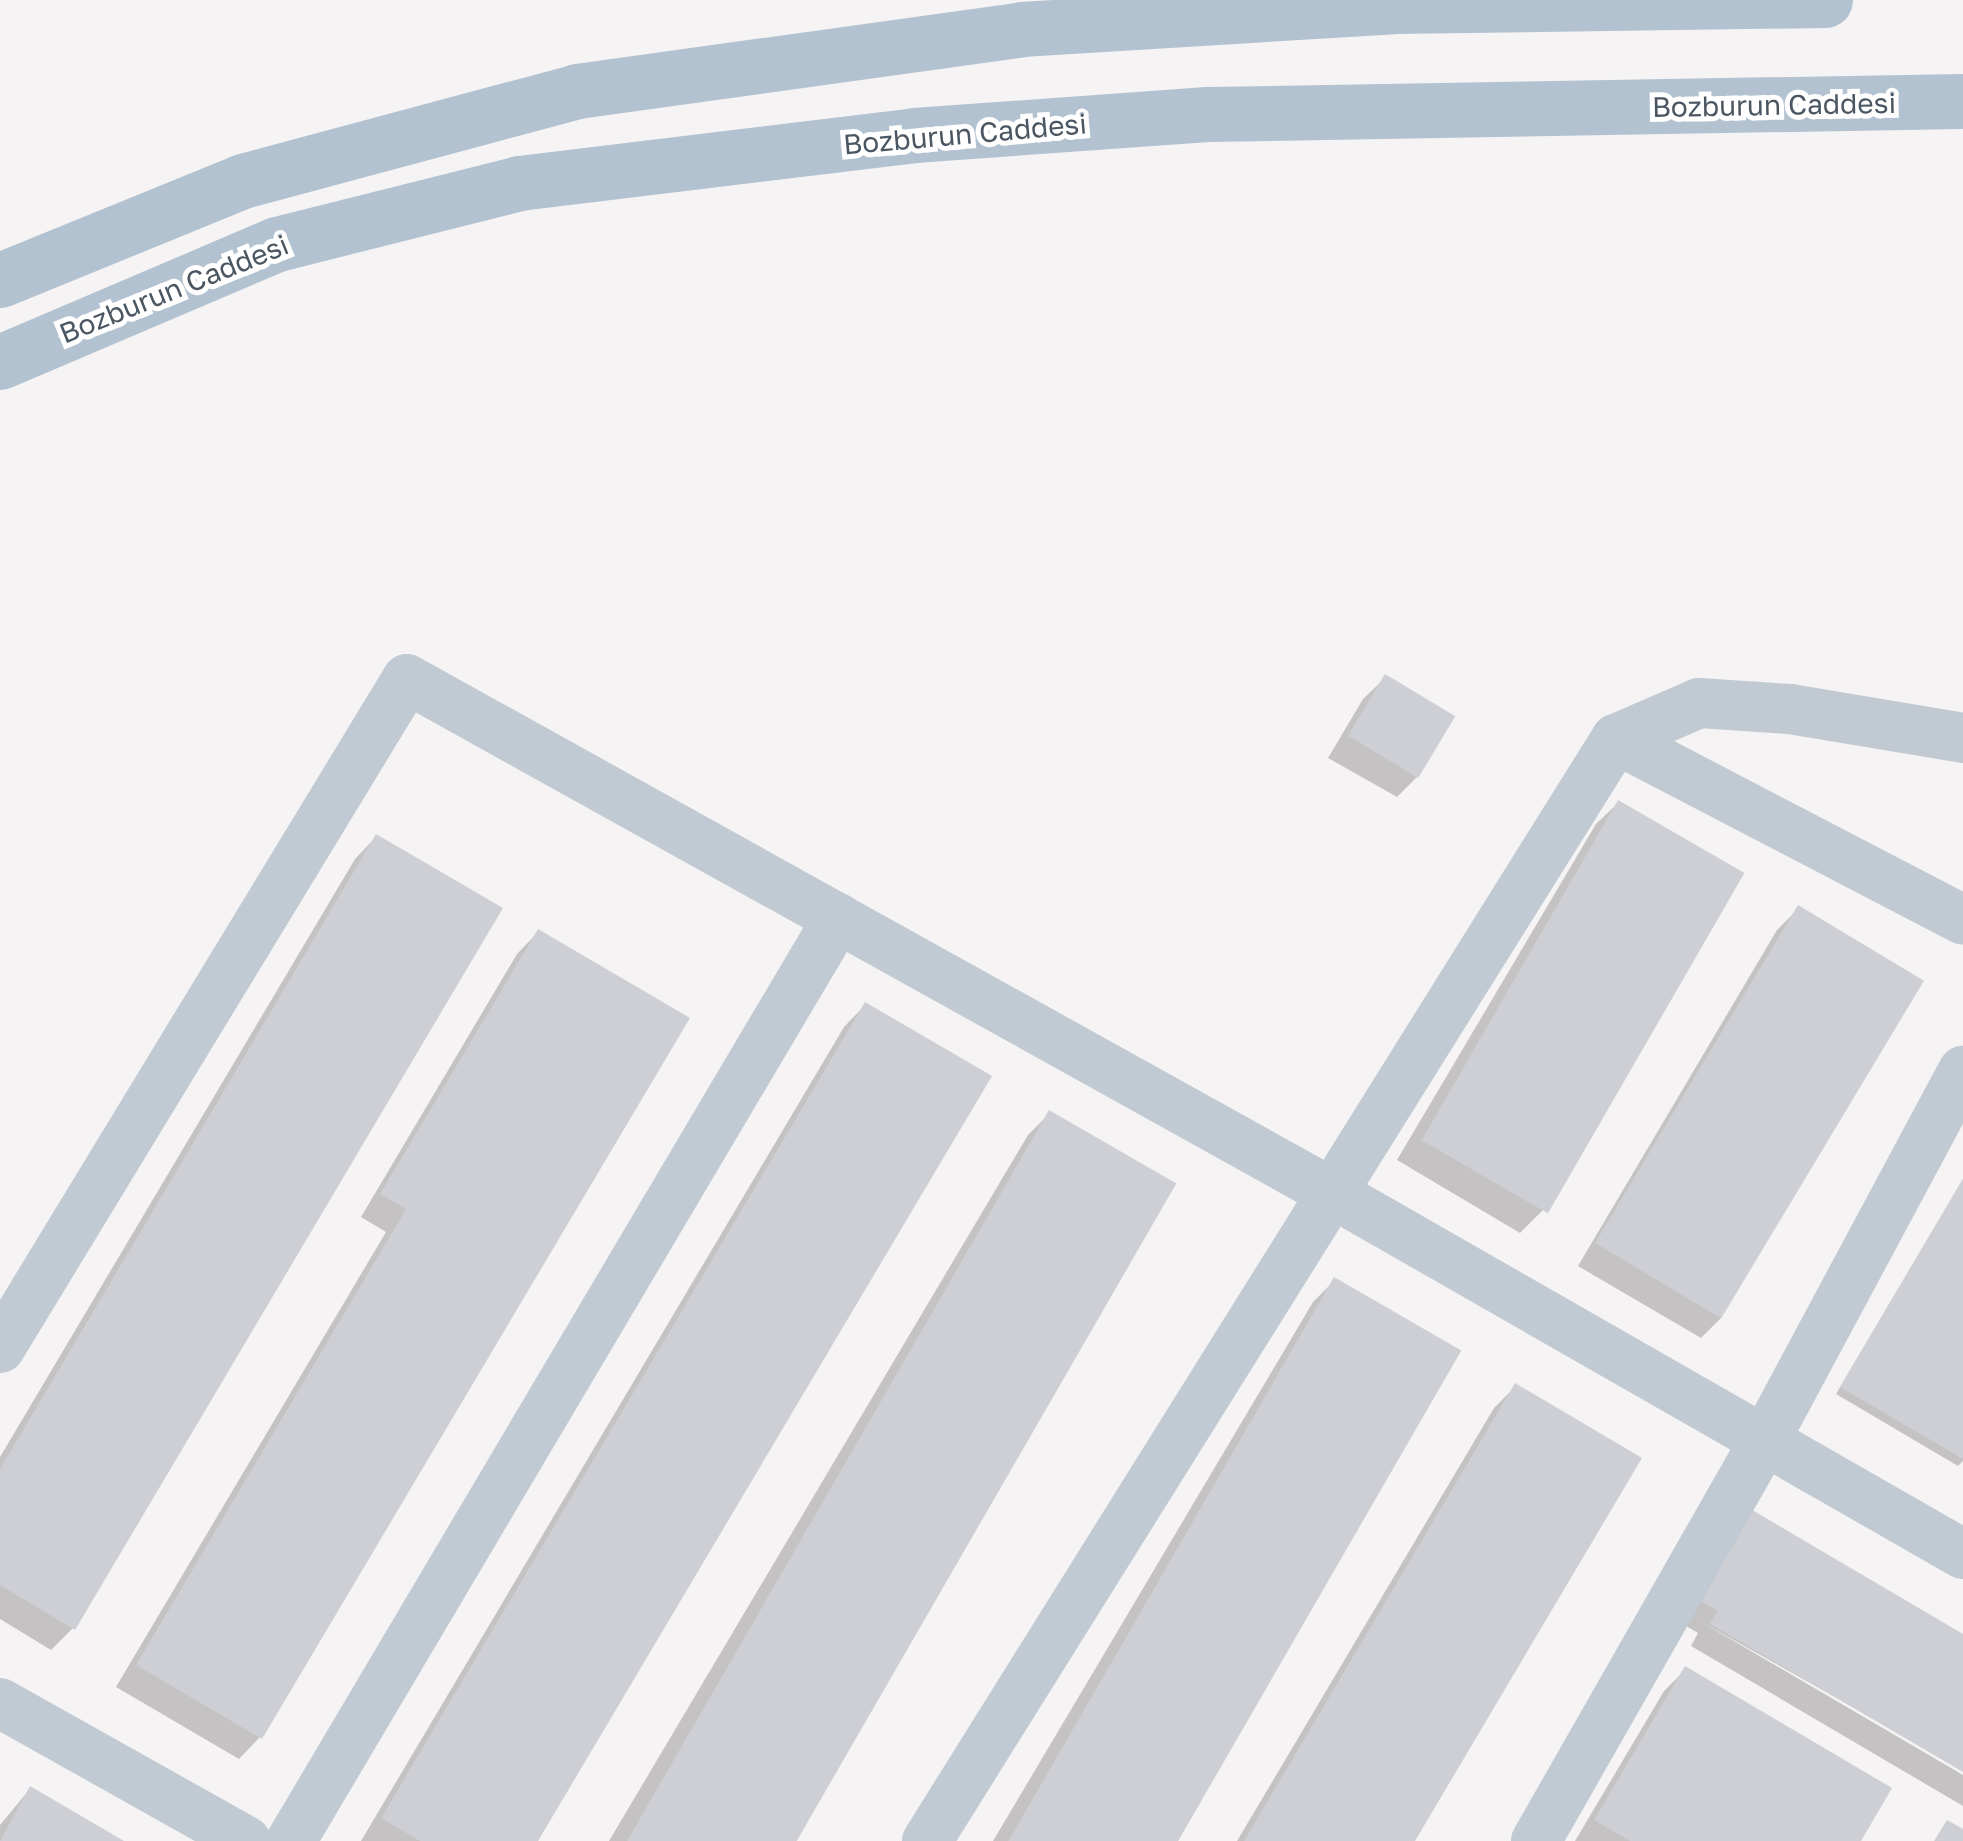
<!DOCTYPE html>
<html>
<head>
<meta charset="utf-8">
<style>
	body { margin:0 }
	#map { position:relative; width:1963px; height:1841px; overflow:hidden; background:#f5f3f3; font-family:"Golos Text",sans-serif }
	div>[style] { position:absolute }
	.shadow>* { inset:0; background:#0003 }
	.building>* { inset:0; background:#cdcfd5; transform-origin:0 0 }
	.minor>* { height:50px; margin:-25px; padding:0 25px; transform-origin:25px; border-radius:25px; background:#c1cad2 }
	.major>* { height:55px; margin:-27.5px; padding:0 27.5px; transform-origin:27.5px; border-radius:27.5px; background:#b3c2d1 }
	span { translate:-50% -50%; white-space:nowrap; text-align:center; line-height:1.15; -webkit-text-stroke:10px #fff; paint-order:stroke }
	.street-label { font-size:28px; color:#4a5661 }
</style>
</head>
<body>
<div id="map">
	<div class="shadow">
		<i style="clip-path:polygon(1385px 678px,1418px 776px,1397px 797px,1328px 758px,1363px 699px)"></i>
		<i style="clip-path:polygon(1618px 803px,1741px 875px,1542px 1211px,1520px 1233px,1397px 1160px,1596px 824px)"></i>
		<i style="clip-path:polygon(376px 837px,73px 1628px,51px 1650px,0 1619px,0 1457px,355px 859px)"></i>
		<i style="clip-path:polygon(1798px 909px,1722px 1317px,1701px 1338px,1578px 1266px,1777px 930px)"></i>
		<i style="clip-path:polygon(538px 932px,260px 1737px,239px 1759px,116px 1687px,386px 1232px,361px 1217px,517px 954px)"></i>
		<i style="clip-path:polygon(865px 1005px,535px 1841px,361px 1841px,844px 1027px)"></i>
		<i style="clip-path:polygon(1050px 1113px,784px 1841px,609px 1841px,1028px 1135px)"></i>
		<i style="clip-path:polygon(1963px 1179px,1963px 1461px,1958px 1466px,1836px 1394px)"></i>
		<i style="clip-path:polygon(1335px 1280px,1168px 1841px,993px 1841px,1313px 1302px)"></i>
		<i style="clip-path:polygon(1516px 1386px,1412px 1841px,1237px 1841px,1494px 1408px)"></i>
		<i style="clip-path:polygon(1721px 1529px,1963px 1637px,1963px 1769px,1698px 1620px,1963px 1775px,1963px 1806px,1691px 1646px,1698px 1633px,1669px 1616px)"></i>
		<i style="clip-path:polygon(1686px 1669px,1858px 1841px,1575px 1841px,1664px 1691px)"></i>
		<i style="clip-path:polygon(30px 1789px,119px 1841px,0 1841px,0 1825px)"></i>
	</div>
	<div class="building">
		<i style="left:1385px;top:674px;width:82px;height:72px;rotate:31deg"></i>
		<i style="left:1618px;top:800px;width:146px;height:393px;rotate:30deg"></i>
		<i style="clip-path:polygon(376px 834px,503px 908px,75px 1630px,0 1585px,0 1469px)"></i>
		<i style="left:1798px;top:905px;width:147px;height:394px;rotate:31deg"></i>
		<i style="clip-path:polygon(538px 929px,690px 1018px,262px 1739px,136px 1665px,406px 1209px,380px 1194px)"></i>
		<i style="clip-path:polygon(865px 1002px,992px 1076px,538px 1841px,420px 1841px,381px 1818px)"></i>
		<i style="left:1049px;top:1110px;width:147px;height:850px;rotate:30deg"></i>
		<i style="clip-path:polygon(1963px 1179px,1963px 1459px,1840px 1387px)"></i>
		<i style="left:1334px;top:1277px;width:147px;height:655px;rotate:30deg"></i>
		<i style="clip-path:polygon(1515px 1383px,1642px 1458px,1415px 1841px,1244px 1841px)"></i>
		<i style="clip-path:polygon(1742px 1504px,1963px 1634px,1963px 1772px,1710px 1624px,1718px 1611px,1689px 1594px)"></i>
		<i style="clip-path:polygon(1685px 1666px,1892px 1788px,1861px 1841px,1630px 1841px,1594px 1820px)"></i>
		<i style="clip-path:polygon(30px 1786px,124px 1841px,0 1841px)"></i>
		<i style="clip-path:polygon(1947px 1820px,1963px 1829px,1963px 1841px,1934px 1841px)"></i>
	</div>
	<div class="minor">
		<i style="left:1616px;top:739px;width:391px;rotate:27.5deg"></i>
		<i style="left:0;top:1348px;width:783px;rotate:-58.68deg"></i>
		<i style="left:407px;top:679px;width:1058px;rotate:29.06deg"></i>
		<i style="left:1332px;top:1193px;width:727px;rotate:29.77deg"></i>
		<i style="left:0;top:1703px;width:282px;rotate:29.3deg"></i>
		<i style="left:291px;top:1841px;width:1073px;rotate:-59.35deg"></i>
		<i style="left:927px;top:1841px;width:1300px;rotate:-57.99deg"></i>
		<i style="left:1616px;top:739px;width:90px;rotate:-23.4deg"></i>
		<i style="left:1699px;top:703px;width:91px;rotate:3.8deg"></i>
		<i style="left:1790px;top:709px;width:175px;rotate:9.5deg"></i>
		<i style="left:1536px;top:1841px;width:462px;rotate:-60.3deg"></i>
		<i style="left:1765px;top:1440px;width:419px;rotate:-61.8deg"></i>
	</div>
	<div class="major">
		<i style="left:0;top:280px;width:261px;rotate:-22.2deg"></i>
		<i style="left:242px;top:181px;width:347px;rotate:-15deg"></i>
		<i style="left:577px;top:91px;width:448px;rotate:-7.9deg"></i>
		<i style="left:1021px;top:29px;width:373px;rotate:-3.5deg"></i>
		<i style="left:1393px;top:6px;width:432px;rotate:-0.8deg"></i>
		<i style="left:0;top:362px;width:301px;rotate:-23.1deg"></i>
		<i style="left:277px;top:244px;width:250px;rotate:-14.1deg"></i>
		<i style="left:519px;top:183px;width:398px;rotate:-6.9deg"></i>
		<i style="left:914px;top:135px;width:294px;rotate:-4.1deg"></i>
		<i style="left:1207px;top:114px;width:756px;rotate:-0.99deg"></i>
	</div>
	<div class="street-label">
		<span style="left:1774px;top:105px;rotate:-1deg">Bozburun Caddesi</span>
		<span style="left:965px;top:134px;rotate:-5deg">Bozburun Caddesi</span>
		<span style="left:174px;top:289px;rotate:-22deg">Bozburun Caddesi</span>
	</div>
</div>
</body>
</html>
